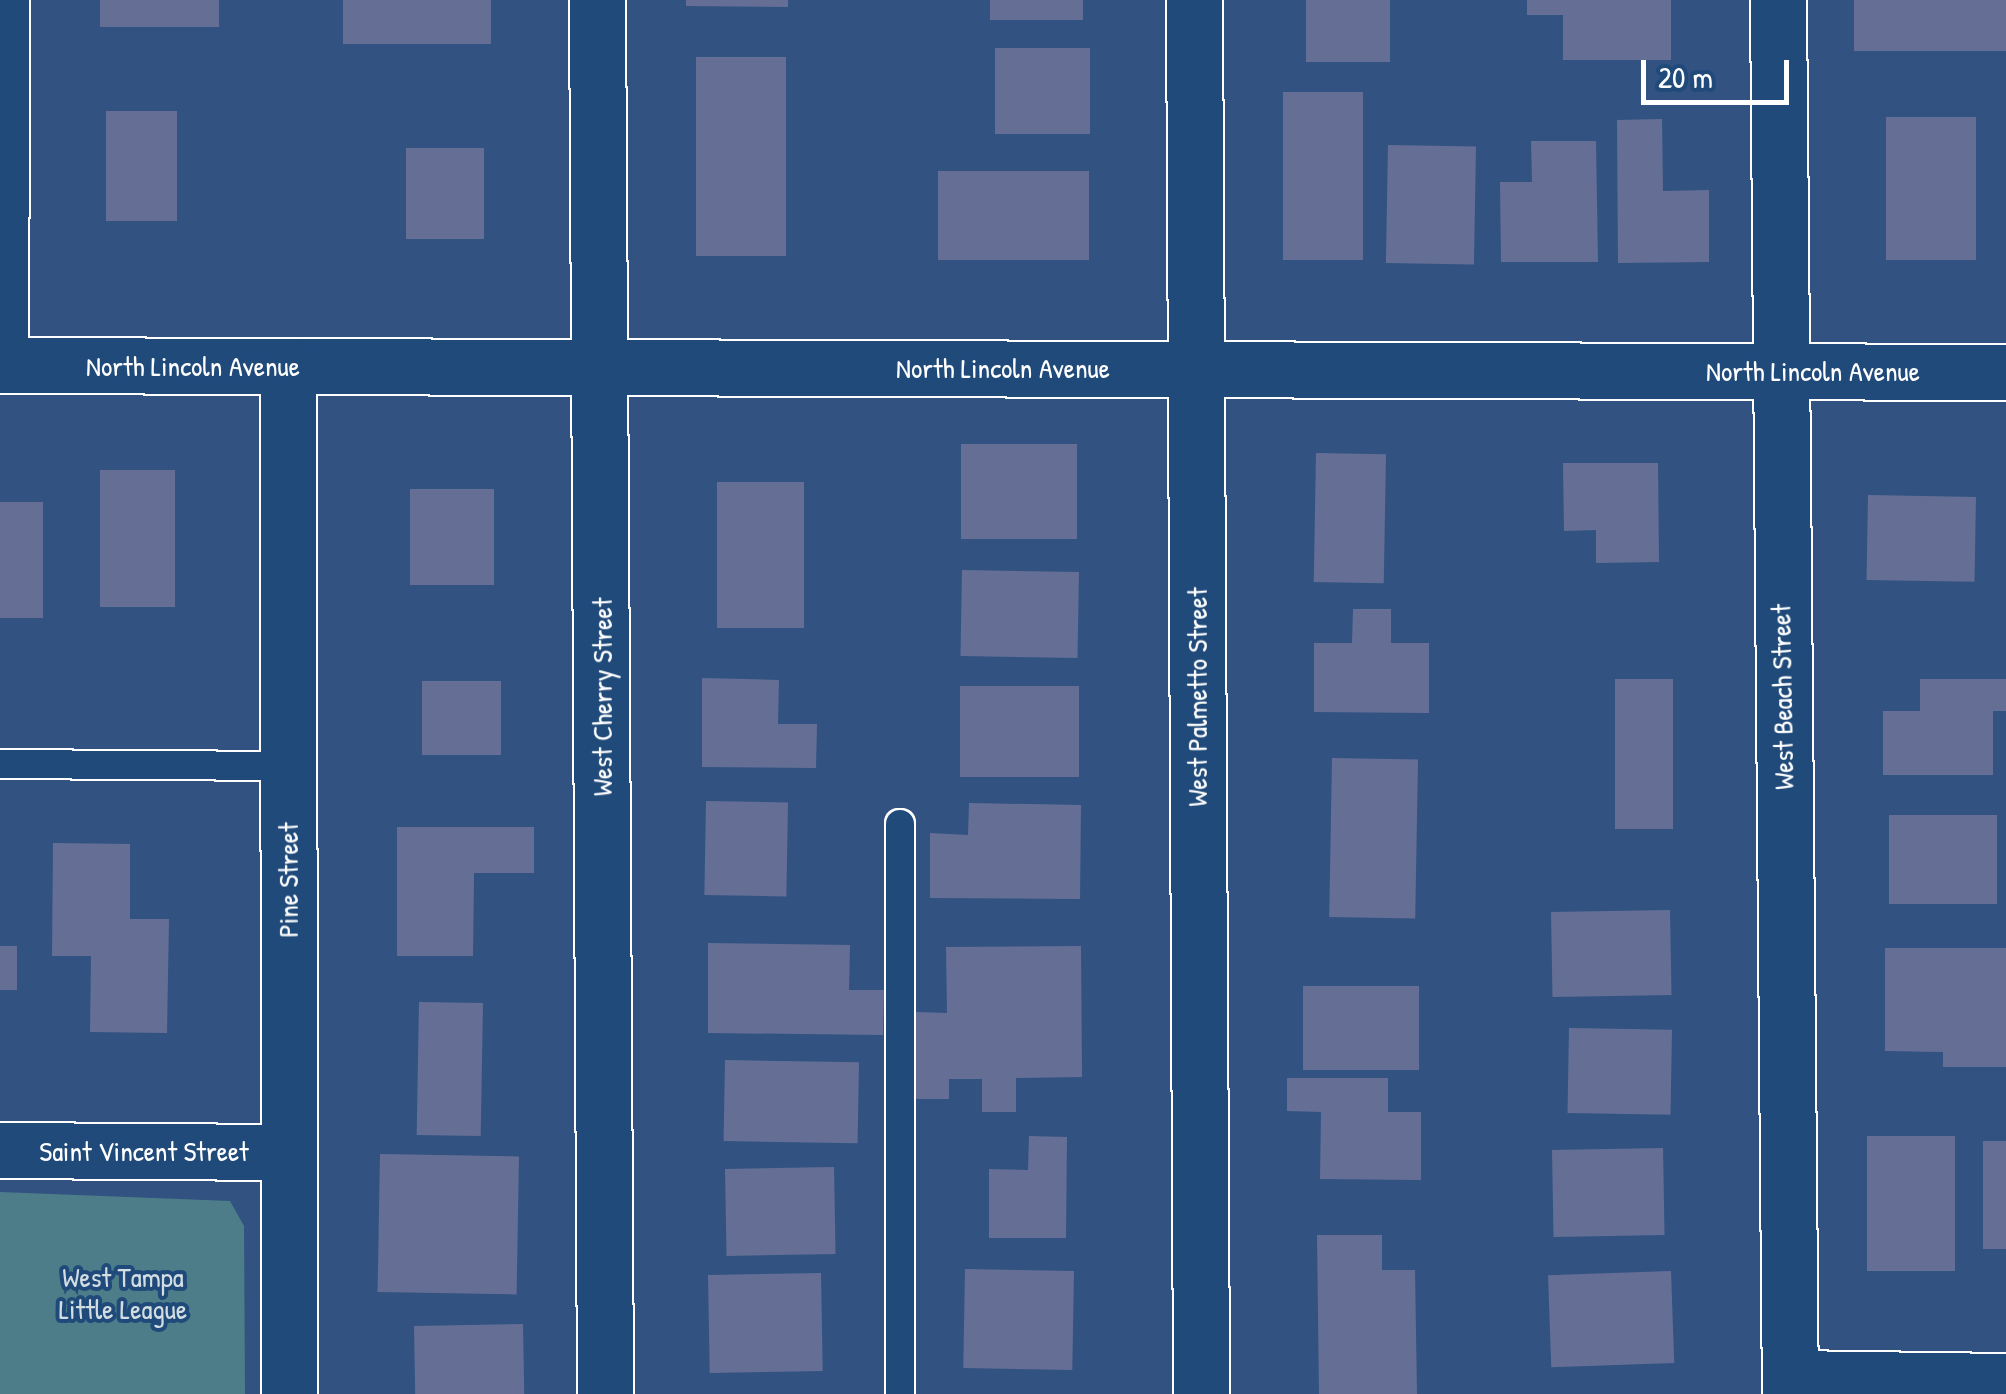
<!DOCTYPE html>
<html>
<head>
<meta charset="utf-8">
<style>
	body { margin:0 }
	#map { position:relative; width:2006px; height:1394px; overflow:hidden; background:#325381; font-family:"Patrick Hand",sans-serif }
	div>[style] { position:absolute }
	.green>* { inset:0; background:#4d7d88 }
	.building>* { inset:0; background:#656f96; transform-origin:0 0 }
	.roads { filter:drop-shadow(2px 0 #fff) drop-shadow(-2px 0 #fff) drop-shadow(0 2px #fff) drop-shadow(0 -2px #fff) }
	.lane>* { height:28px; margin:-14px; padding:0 14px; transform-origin:14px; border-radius:14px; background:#1f4a7a }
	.street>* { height:55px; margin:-27.5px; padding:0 27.5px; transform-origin:27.5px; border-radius:27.5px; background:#1f4a7a }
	span { translate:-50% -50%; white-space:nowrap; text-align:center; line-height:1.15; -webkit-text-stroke:8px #1f4a7a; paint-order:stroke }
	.street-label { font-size:28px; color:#fff }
	.park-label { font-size:28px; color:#d2dee1 }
	.scale { position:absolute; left:1641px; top:60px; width:148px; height:45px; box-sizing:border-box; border:5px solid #fff; border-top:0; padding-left:12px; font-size:30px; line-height:35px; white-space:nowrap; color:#fff; -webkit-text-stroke:8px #1f4a7a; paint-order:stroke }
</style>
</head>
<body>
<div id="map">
	<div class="green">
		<i style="clip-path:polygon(0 1192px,230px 1201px,244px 1226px,245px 1394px,0 1394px)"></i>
	</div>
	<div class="building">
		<i style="left:100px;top:0;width:119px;height:27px"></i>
		<i style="left:343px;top:0;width:148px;height:44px"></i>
		<i style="clip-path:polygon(686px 0,788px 0,788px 7px,686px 6px)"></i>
		<i style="left:990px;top:0;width:93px;height:20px"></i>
		<i style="left:1306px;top:0;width:84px;height:62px"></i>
		<i style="clip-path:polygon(1527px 0,1671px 0,1671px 60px,1563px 60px,1563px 15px,1527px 15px)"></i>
		<i style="left:1854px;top:0;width:152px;height:51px"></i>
		<i style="left:995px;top:48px;width:95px;height:86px"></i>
		<i style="left:696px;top:57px;width:90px;height:199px"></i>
		<i style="left:1283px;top:92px;width:80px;height:168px"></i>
		<i style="left:106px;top:111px;width:71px;height:110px"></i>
		<i style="left:1886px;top:117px;width:90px;height:143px"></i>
		<i style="clip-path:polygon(1662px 119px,1663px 191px,1709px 190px,1709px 262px,1618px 263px,1617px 120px)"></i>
		<i style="clip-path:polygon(1531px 141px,1596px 141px,1598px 262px,1501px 262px,1500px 182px,1532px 182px)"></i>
		<i style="left:1388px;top:145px;width:88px;height:118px;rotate:1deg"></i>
		<i style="left:406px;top:148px;width:78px;height:91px"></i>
		<i style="left:938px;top:171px;width:151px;height:89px"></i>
		<i style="left:961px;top:444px;width:116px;height:95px"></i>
		<i style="left:1316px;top:453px;width:70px;height:129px;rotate:1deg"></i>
		<i style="clip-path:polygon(1563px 463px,1658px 463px,1659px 562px,1596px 563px,1596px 530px,1564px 531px)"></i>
		<i style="left:175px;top:470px;width:137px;height:75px;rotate:90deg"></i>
		<i style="left:717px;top:482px;width:87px;height:146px"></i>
		<i style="left:410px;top:489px;width:84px;height:96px"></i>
		<i style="left:1868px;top:495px;width:108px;height:85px;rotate:1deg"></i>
		<i style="left:0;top:502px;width:43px;height:116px"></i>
		<i style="left:962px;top:570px;width:117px;height:86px;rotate:1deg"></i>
		<i style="clip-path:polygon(1353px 609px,1391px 609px,1391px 643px,1429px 643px,1429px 713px,1314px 712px,1314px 643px,1352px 643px)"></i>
		<i style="clip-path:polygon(702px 678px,779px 680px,778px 724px,817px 724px,816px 768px,702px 767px)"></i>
		<i style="left:1615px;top:679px;width:58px;height:150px"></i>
		<i style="clip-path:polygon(1920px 679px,2006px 679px,2006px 711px,1993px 711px,1993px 775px,1883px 775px,1883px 711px,1920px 711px)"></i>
		<i style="left:422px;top:681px;width:79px;height:74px"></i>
		<i style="left:960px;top:686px;width:119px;height:91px"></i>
		<i style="left:1332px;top:758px;width:86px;height:159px;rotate:1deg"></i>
		<i style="left:706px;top:801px;width:82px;height:94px;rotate:1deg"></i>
		<i style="clip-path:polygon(969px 803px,1081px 805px,1080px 899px,930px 898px,930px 833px,968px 835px)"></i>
		<i style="left:1889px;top:815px;width:108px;height:89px"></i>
		<i style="clip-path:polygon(397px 827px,534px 827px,534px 873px,474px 873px,473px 956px,397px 956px)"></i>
		<i style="clip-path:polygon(53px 843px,130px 844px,130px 919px,169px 919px,167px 1033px,90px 1032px,91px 956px,52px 956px)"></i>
		<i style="left:1670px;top:910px;width:85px;height:119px;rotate:89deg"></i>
		<i style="clip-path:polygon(708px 943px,850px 945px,849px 990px,884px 990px,883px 1035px,708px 1033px)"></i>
		<i style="left:0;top:946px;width:17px;height:44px"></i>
		<i style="clip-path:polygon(1081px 946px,1082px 1077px,1016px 1078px,1016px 1112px,982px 1112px,982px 1079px,949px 1079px,949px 1099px,914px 1099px,914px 1012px,947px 1013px,946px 947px)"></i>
		<i style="clip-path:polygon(1885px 948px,2006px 948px,2006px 1067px,1943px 1067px,1943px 1052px,1885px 1051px)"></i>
		<i style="left:1303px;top:986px;width:116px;height:84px"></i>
		<i style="left:419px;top:1002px;width:64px;height:133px;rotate:1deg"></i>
		<i style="left:1569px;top:1028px;width:103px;height:85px;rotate:1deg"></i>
		<i style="left:725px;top:1060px;width:134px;height:81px;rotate:1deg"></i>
		<i style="clip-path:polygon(1287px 1078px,1388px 1078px,1388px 1112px,1421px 1112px,1421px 1180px,1320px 1179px,1321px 1112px,1287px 1111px)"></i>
		<i style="clip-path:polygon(1029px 1136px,1067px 1137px,1066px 1238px,989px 1238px,989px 1169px,1028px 1170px)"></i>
		<i style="left:1867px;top:1136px;width:88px;height:135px"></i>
		<i style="left:1983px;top:1141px;width:23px;height:108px"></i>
		<i style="left:1663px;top:1148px;width:87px;height:111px;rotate:89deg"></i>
		<i style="left:380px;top:1154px;width:139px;height:138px;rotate:1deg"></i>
		<i style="left:834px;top:1167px;width:87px;height:109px;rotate:89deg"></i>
		<i style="clip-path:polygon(1317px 1235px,1382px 1235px,1382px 1270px,1415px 1270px,1417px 1394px,1319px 1394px)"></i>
		<i style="left:965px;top:1269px;width:109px;height:99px;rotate:1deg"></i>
		<i style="left:1671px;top:1271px;width:92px;height:123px;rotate:88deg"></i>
		<i style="left:821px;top:1273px;width:98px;height:113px;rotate:89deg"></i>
		<i style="left:523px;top:1324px;width:70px;height:109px;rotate:89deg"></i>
	</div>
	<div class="roads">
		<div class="lane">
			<i style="left:0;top:764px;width:288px;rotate:0.4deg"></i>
			<i style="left:900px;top:1394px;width:570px;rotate:-90deg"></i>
		</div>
		<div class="street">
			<i style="left:597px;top:0;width:1394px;rotate:89.67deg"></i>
			<i style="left:1194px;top:0;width:1394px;rotate:89.71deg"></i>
			<i style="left:1778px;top:0;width:1394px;rotate:89.51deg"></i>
			<i style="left:0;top:365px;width:2006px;rotate:0.2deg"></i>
			<i style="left:0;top:365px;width:365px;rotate:-89.8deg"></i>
			<i style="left:288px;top:366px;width:1028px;rotate:89.94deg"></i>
			<i style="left:0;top:1150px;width:288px;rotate:0.4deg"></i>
			<i style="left:1790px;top:1378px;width:216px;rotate:0.8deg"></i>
		</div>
	</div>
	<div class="street-label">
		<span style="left:193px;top:366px">North Lincoln Avenue</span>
		<span style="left:1003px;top:368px">North Lincoln Avenue</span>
		<span style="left:1813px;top:371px">North Lincoln Avenue</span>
		<span style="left:602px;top:697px;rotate:-90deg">West Cherry Street</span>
		<span style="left:1197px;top:697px;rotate:-90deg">West Palmetto Street</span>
		<span style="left:1782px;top:697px;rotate:-91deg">West Beach Street</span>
		<span style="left:288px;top:880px;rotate:-90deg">Pine Street</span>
		<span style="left:144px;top:1151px">Saint Vincent Street</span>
	</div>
	<div class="park-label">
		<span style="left:123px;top:1293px">West Tampa<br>Little League</span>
	</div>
	<div class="scale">20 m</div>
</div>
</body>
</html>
